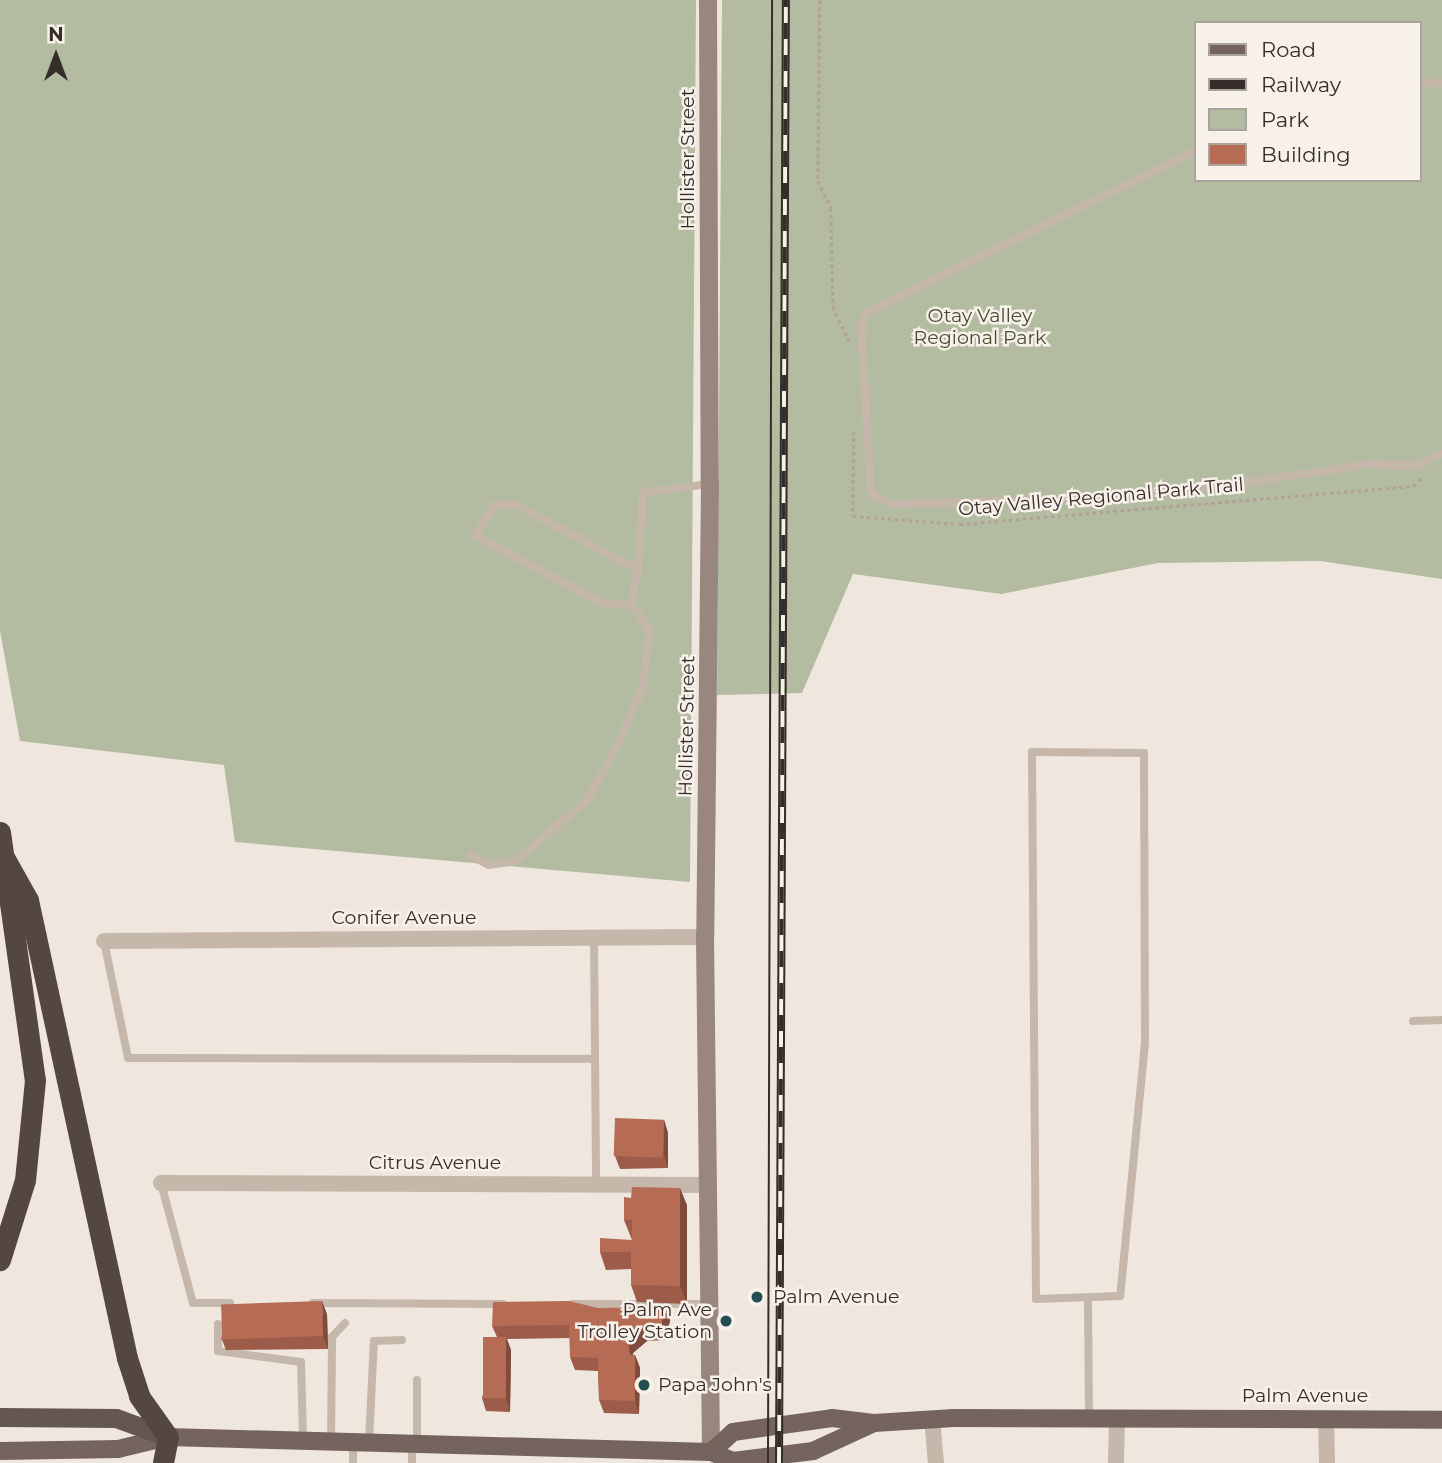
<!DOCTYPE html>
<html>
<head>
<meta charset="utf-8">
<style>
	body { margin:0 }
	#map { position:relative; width:1442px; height:1463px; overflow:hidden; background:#efe7de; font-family:Montserrat,sans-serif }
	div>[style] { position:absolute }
	.green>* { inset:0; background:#b3bca0 }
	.path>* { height:2.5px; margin-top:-1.25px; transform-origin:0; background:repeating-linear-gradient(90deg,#b1a196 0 3.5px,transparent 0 7px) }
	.service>* { height:8px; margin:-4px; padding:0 4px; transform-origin:4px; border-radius:4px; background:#c6b7ab }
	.minor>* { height:16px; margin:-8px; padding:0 8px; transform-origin:8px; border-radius:8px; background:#c6b7ab }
	.secondary>* { height:18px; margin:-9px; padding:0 9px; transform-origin:9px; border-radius:9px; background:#99877d }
	.primary>* { height:18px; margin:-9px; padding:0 9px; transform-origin:9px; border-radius:9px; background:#75645d }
	.trunk>* { height:19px; margin:-9.5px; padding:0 9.5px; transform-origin:9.5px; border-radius:9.5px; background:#645650 }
	.motorway>* { height:21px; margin:-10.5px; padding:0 10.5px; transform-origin:10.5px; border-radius:10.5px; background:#544742 }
	.tram>* { height:2px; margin:-1px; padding:0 1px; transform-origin:1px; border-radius:1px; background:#352d2a }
	.rail>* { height:8px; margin-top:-4px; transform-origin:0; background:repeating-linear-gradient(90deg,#f7f1ea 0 16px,#352d2a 0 32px); box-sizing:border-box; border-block:2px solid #352d2a }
	.wall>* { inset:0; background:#9d5c49 }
	.shaded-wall>* { inset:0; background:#7f4b3c }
	.building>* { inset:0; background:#b66b55; transform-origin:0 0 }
	.dots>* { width:19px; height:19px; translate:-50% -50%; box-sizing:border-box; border:4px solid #f7f1ea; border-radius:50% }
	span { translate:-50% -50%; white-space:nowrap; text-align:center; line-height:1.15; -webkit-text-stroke:5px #f7f1ea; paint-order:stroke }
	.street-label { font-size:19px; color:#352d2a }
	.park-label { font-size:19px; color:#455030 }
	.poi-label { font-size:19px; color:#352d2a }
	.left { translate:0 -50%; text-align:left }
	.right { translate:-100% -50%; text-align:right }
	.legend { position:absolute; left:1194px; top:21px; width:228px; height:161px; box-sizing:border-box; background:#f7f1ea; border:2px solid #a9a39d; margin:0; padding:9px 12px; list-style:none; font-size:21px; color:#352d2a }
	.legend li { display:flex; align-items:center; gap:14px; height:35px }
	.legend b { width:35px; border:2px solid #a9a39d }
	.north { position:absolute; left:21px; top:21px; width:70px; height:70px; -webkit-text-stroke:5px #f7f1ea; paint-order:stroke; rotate:0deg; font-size:19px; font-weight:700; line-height:28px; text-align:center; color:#352d2a }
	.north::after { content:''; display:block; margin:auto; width:24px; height:32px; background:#352d2a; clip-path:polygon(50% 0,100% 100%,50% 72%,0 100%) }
</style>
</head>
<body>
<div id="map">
	<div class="green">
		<i style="clip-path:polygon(0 0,696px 0,690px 882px,235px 842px,224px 765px,20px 741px,0 631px)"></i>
		<i style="clip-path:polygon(evenodd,722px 0,1442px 0,1442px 579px,1320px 561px,1158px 563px,1001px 594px,853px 574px,802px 693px,717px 695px,722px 0,1195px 23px,1419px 23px,1419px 180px,1195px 180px,1195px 23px)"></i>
	</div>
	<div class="path">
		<i style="left:820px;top:0;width:181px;rotate:90.6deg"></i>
		<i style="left:818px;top:181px;width:30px;rotate:64deg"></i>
		<i style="left:831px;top:208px;width:99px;rotate:88.8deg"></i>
		<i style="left:833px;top:307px;width:38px;rotate:65deg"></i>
		<i style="left:854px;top:431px;width:85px;rotate:90.7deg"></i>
		<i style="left:853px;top:516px;width:107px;rotate:4.3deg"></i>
		<i style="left:960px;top:524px;width:455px;rotate:-4.8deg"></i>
		<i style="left:1413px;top:486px;width:13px;rotate:-45deg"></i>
	</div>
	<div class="service">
		<i style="left:1419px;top:83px;width:23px"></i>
		<i style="left:1195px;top:151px;width:367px;rotate:153.8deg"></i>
		<i style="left:866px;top:313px;width:15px;rotate:110deg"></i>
		<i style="left:861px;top:327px;width:164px;rotate:86.5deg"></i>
		<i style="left:871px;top:491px;width:8px;rotate:50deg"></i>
		<i style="left:876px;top:497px;width:18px;rotate:22deg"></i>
		<i style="left:893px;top:504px;width:190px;rotate:-1.5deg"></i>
		<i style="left:1083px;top:499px;width:149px;rotate:-5.4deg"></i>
		<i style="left:1231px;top:485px;width:139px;rotate:-8.7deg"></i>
		<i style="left:1368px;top:464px;width:49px;rotate:2.3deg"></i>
		<i style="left:1417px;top:466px;width:28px;rotate:-27deg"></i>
		<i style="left:638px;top:570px;width:137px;rotate:-151.8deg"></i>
		<i style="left:517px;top:505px;width:22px;rotate:180deg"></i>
		<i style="left:495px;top:505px;width:36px;rotate:122deg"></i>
		<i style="left:476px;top:536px;width:143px;rotate:28deg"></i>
		<i style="left:602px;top:603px;width:29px;rotate:4deg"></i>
		<i style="left:631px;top:605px;width:36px;rotate:-79deg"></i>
		<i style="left:638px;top:570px;width:78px;rotate:-86.3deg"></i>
		<i style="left:643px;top:492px;width:67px;rotate:-6.8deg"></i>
		<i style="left:1032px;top:752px;width:112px;rotate:0.5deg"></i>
		<i style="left:1144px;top:753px;width:290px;rotate:89.8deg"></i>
		<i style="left:1145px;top:1043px;width:254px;rotate:95.6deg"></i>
		<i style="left:1120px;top:1296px;width:84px;rotate:178deg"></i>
		<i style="left:1036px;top:1299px;width:547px;rotate:-90.42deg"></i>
		<i style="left:470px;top:855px;width:21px;rotate:28deg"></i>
		<i style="left:489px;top:865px;width:27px;rotate:-8deg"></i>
		<i style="left:516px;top:861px;width:94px;rotate:-40.7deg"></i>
		<i style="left:587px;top:800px;width:63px;rotate:-60.6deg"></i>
		<i style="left:618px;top:745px;width:64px;rotate:-67deg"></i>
		<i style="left:643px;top:686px;width:57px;rotate:-83deg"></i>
		<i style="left:650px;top:629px;width:31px;rotate:-128deg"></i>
		<i style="left:594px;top:939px;width:246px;rotate:89.5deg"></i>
		<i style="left:104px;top:941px;width:119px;rotate:78.4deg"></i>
		<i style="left:128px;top:1058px;width:467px;rotate:0.1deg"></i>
		<i style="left:1413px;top:1021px;width:29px;rotate:-2deg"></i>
		<i style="left:161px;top:1183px;width:124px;rotate:75.1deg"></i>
		<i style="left:193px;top:1303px;width:37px"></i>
		<i style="left:1088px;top:1301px;width:117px;rotate:89.5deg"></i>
		<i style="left:313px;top:1303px;width:190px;rotate:0.3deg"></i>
		<i style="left:572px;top:1304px;width:134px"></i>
		<i style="left:218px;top:1324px;width:27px;rotate:90deg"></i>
		<i style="left:218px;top:1351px;width:84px;rotate:7.5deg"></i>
		<i style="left:301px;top:1362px;width:78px;rotate:88.5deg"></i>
		<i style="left:417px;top:1380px;width:63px;rotate:90deg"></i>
		<i style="left:331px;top:1441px;width:104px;rotate:-89.4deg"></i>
		<i style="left:332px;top:1337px;width:19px;rotate:-47deg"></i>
		<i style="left:353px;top:1442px;width:21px;rotate:90deg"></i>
		<i style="left:369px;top:1442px;width:101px;rotate:-87.2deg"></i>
		<i style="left:374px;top:1341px;width:28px;rotate:-2deg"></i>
		<i style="left:412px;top:1463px;width:18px;rotate:-90deg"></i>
	</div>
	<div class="minor">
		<i style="left:104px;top:941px;width:601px;rotate:-0.38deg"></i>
		<i style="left:161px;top:1183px;width:548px;rotate:0.21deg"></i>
		<i style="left:1326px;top:1418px;width:45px;rotate:88.7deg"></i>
		<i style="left:932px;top:1419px;width:44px;rotate:84.8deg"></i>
		<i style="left:1116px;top:1463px;width:45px;rotate:-88.7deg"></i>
	</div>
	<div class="secondary">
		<i style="left:708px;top:0;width:484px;rotate:89.8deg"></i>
		<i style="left:710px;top:484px;width:453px;rotate:90.6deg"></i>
		<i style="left:705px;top:937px;width:515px;rotate:89.33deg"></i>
	</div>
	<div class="primary">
		<i style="left:0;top:1451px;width:118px;rotate:-1deg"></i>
		<i style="left:118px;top:1449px;width:51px;rotate:-13.5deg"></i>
		<i style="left:168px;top:1437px;width:543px;rotate:1.58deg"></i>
		<i style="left:711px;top:1452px;width:24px;rotate:22deg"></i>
		<i style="left:733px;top:1461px;width:81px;rotate:-7.1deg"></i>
		<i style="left:813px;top:1451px;width:67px;rotate:-24.7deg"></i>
		<i style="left:711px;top:1452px;width:30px;rotate:-42deg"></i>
		<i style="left:733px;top:1432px;width:100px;rotate:-8deg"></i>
		<i style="left:832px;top:1418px;width:42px;rotate:6.8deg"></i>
		<i style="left:874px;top:1423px;width:80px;rotate:-3.6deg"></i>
		<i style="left:954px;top:1418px;width:488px;rotate:0.2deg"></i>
	</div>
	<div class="trunk">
		<i style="left:0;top:1417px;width:116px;rotate:0.5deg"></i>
		<i style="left:116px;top:1418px;width:55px;rotate:20.1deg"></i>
	</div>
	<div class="motorway">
		<i style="left:0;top:832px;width:250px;rotate:82deg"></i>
		<i style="left:35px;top:1080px;width:100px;rotate:95.7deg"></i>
		<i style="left:25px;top:1180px;width:84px;rotate:107.4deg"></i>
		<i style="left:4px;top:857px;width:49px;rotate:60.8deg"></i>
		<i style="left:28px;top:900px;width:469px;rotate:77.8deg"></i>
		<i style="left:127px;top:1358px;width:40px;rotate:72deg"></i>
		<i style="left:139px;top:1396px;width:50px;rotate:54.7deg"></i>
		<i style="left:168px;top:1437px;width:26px;rotate:101deg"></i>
	</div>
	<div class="tram">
		<i style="left:768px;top:1463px;width:1463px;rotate:-89.84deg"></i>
	</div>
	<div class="rail">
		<i style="left:779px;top:1463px;width:1463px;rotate:-89.73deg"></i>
	</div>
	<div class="wall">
		<i style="clip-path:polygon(664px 1120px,668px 1133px,668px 1168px,620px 1169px,615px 1156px)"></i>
		<i style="clip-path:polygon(687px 1205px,687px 1304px,637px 1302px,631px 1285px,631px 1269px,606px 1270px,600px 1252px,632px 1240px,624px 1220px)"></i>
		<i style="clip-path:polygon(598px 1308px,670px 1320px,666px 1340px,647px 1341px,633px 1353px,633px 1355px,635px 1355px,640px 1368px,639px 1414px,604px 1413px,599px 1400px,598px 1371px,575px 1370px,570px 1357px,570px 1338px,507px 1339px,511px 1350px,510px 1412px,486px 1411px,482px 1398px,497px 1337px,492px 1326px)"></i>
		<i style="clip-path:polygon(327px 1314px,328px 1349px,226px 1350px,221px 1337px)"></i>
	</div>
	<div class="shaded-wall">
		<i style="clip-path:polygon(664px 1120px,668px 1133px,668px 1168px,664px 1155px)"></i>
		<i style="clip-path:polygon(680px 1188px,687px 1205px,687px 1304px,680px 1286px)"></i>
		<i style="clip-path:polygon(322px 1301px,327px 1314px,328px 1349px,323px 1336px)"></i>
		<i style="clip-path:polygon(665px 1307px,670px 1320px,666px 1340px,661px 1327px)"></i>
		<i style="clip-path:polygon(642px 1328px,647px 1341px,633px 1353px,635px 1367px,635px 1355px,640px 1368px,639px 1414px,635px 1401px,628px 1340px)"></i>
		<i style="clip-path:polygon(506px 1337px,511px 1350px,510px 1412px,506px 1399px)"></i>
	</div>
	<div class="building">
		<i style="left:615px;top:1118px;width:49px;height:38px;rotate:2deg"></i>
		<i style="clip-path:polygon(632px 1187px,680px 1188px,680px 1286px,631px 1285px,631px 1252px,600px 1252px,600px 1238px,632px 1240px,632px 1220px,624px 1220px,624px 1197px,631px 1198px)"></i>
		<i style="left:322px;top:1301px;width:35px;height:101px;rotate:88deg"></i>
		<i style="clip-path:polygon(569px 1301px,598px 1308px,665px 1307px,661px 1327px,642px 1328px,628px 1340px,630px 1355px,635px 1355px,635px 1401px,599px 1400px,598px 1358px,570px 1357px,569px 1325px,492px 1326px,493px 1302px)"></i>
		<i style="left:483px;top:1337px;width:23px;height:61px"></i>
	</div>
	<div class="dots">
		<i style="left:757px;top:1297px;background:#244e51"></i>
		<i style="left:726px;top:1321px;background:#244e51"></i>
		<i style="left:644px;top:1385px;background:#244e51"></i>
	</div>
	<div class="street-label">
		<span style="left:688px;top:159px;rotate:-90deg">Hollister Street</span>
		<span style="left:1101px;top:497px;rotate:-5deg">Otay Valley Regional Park Trail</span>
		<span style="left:687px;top:726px;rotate:-89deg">Hollister Street</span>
		<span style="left:404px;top:918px">Conifer Avenue</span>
		<span style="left:435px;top:1163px">Citrus Avenue</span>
		<span style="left:1305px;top:1396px">Palm Avenue</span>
	</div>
	<div class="park-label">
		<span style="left:980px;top:327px">Otay Valley<br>Regional Park</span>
	</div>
	<div class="poi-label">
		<span class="left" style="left:773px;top:1297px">Palm Avenue</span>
		<span class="right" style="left:712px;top:1321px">Palm Ave<br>Trolley Station</span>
		<span class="left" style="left:658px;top:1385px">Papa John's</span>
	</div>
	<ul class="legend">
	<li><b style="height:9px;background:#75645d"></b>Road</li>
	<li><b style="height:9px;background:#352d2a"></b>Railway</li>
	<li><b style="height:19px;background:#b3bca0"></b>Park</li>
	<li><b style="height:19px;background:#b66b55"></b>Building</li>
	</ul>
	<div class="north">N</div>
</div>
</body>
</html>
